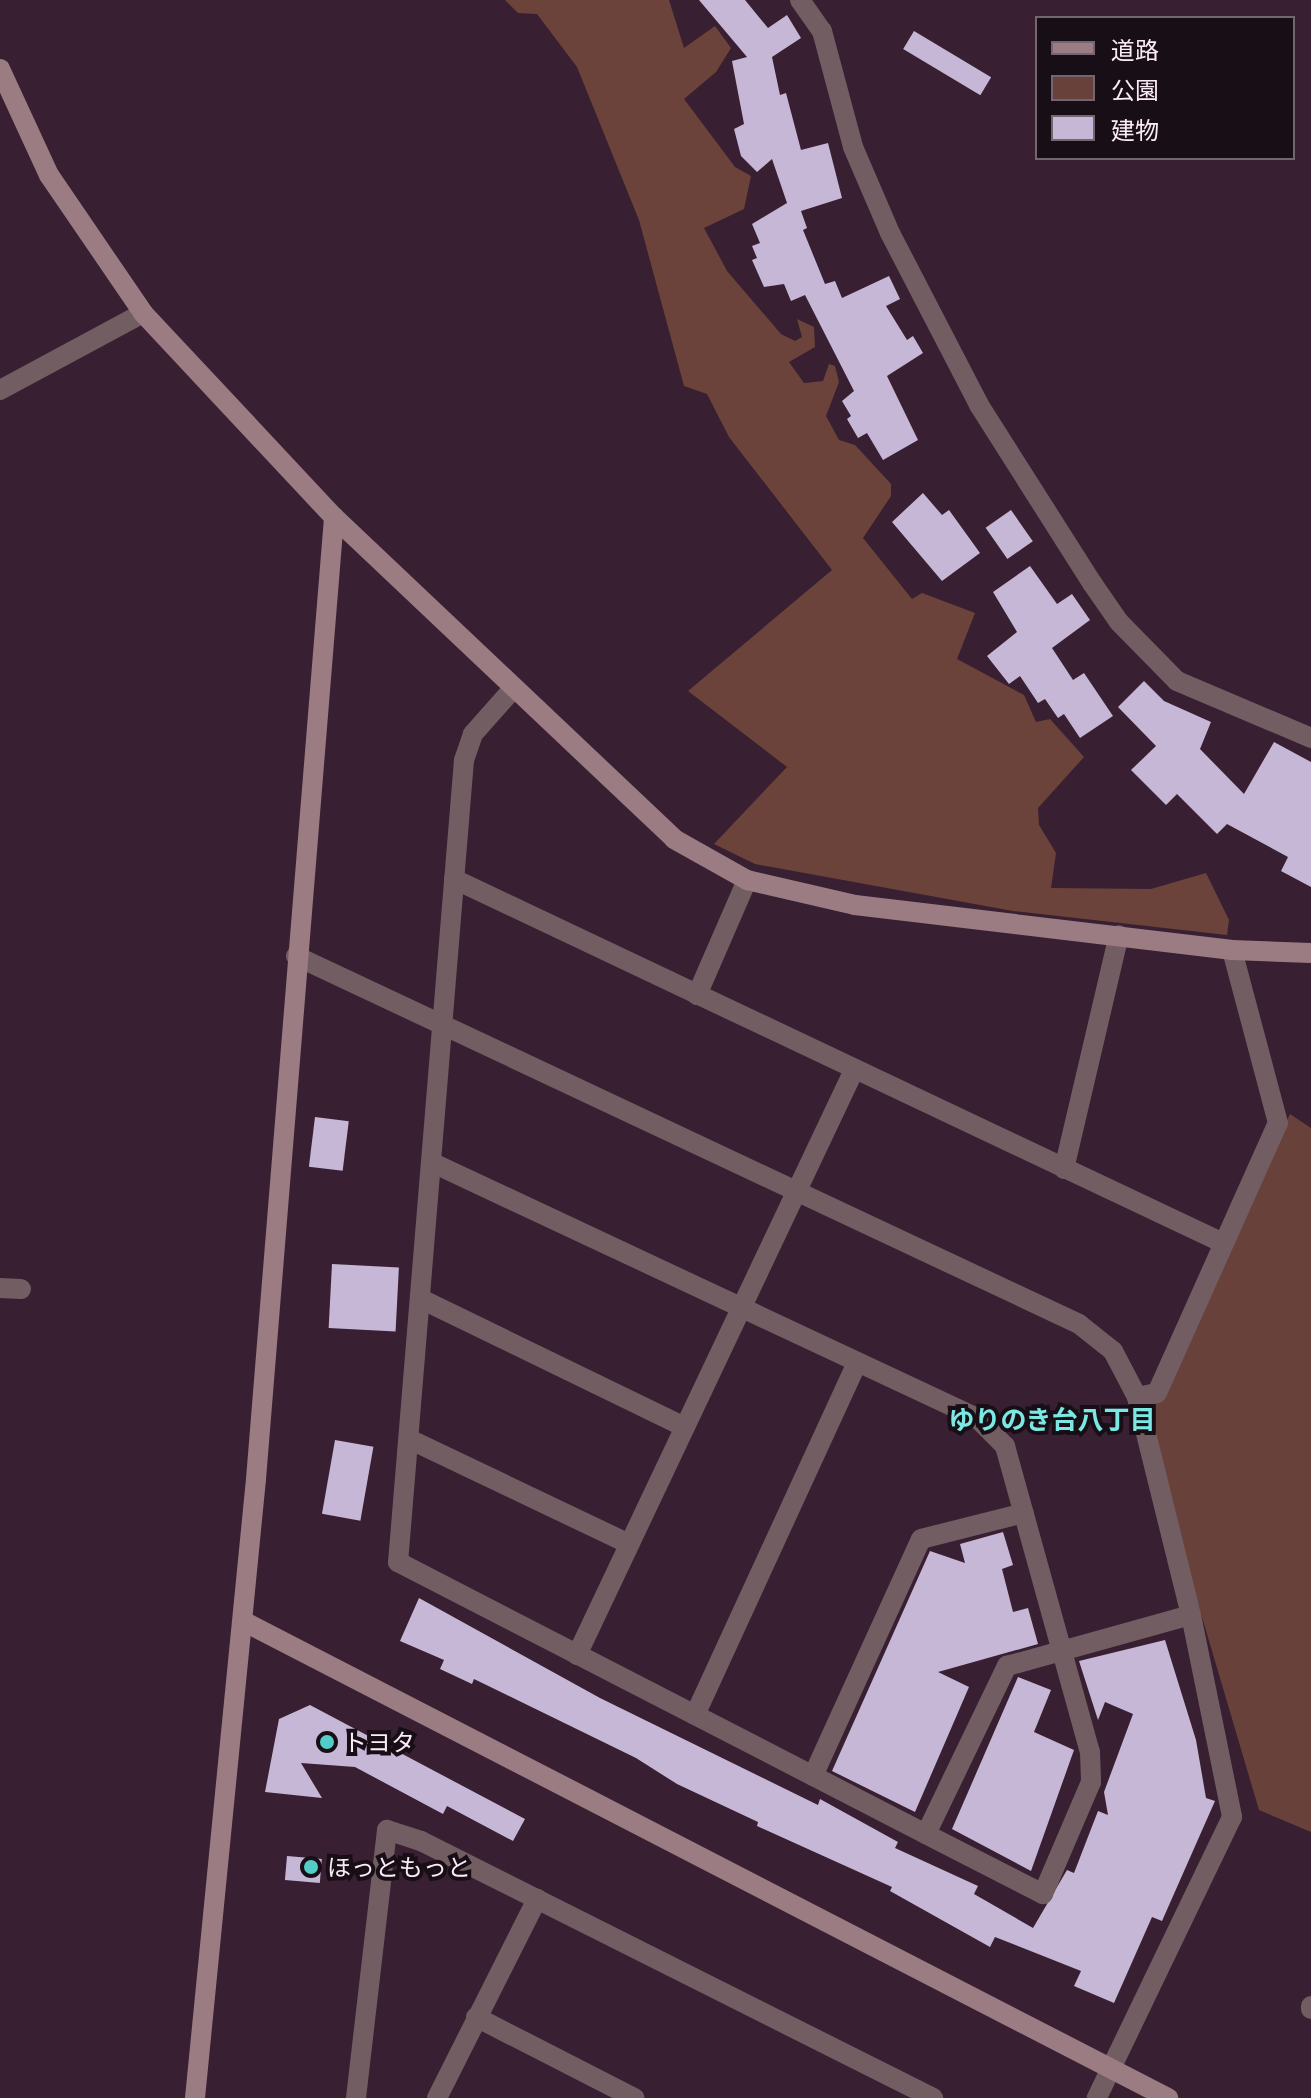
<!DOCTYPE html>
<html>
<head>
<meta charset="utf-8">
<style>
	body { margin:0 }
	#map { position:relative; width:1311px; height:2098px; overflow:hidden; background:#382032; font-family:"Open Sans","Noto Sans JP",sans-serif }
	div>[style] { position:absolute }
	.green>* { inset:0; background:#68423a }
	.forest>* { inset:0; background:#6b433a }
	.building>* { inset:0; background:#c6b7d6; transform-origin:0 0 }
	.street>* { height:20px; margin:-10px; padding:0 10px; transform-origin:10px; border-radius:10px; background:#725e62 }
	.secondary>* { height:20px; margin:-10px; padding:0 10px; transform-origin:10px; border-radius:10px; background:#9b7c82 }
	.dots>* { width:22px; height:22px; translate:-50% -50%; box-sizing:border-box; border:4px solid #180e16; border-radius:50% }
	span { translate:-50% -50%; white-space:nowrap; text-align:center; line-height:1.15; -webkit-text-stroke:8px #180e16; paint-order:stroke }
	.poi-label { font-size:24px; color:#fbebf7 }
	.left { translate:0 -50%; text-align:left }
	.neighbourhood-label { font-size:26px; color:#7ce8e4; font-weight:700 }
	.legend { position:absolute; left:1035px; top:16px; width:260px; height:144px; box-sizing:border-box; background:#180e16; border:2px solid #736670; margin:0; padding:10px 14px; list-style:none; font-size:24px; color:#fbebf7 }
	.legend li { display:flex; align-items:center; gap:16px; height:40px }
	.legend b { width:40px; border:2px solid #736670 }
</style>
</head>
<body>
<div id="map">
	<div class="green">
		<i style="clip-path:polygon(1290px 1114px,1311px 1128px,1311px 1832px,1259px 1810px,1137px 1397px,1159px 1397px)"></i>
	</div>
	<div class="forest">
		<i style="clip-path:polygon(505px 0,669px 0,684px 48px,715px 26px,731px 48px,716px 72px,684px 99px,735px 167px,751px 176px,744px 209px,704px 228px,727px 271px,781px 334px,795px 341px,802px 337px,797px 319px,814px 327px,815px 347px,789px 362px,804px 383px,823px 381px,829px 364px,835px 366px,839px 382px,826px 416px,839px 440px,855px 445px,891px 484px,891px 496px,863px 538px,912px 599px,922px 593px,975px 613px,957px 659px,1024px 695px,1036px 722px,1050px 719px,1084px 757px,1038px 808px,1039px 825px,1056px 853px,1051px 888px,1151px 889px,1206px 873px,1229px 920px,1227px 935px,1013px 911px,755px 864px,714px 844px,787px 767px,688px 691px,832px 570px,729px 437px,707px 394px,684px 386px,639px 220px,577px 67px,537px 14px,518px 13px)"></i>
	</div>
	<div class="building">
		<i style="clip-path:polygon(699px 0,745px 0,768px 28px,787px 15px,801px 38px,772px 57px,780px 95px,786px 93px,801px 150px,828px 143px,842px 198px,801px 211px,807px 228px,803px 230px,825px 284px,835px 281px,842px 298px,889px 276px,900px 299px,886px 306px,907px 340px,913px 336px,923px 353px,887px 376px,918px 440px,883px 460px,867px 433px,858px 438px,847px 419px,851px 416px,842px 401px,854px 391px,805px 295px,791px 301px,784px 284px,764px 287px,752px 260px,757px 258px,752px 246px,760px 243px,752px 224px,787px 203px,772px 159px,757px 172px,741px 156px,734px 129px,744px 124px,732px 61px,747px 57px)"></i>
		<i style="left:914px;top:31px;width:90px;height:21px;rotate:31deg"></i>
		<i style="clip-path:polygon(923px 493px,942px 515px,949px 510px,980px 553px,942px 581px,892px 522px)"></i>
		<i style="left:1011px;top:510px;width:38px;height:31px;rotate:55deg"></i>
		<i style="clip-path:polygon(1030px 566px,1057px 604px,1072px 594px,1090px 620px,1052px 648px,1073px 680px,1084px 673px,1113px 716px,1080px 738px,1064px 714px,1058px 718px,1045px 699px,1038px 703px,1020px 676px,1009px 684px,987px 656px,1017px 632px,993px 592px)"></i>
		<i style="clip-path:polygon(1144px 681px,1164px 701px,1211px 722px,1200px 749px,1244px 794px,1274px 742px,1311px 762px,1311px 887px,1281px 871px,1288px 857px,1227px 824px,1217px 834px,1177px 794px,1166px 805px,1131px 770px,1156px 746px,1118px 707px)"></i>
		<i style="left:315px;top:1117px;width:34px;height:50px;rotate:7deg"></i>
		<i style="left:332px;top:1264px;width:67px;height:64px;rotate:3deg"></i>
		<i style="left:335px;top:1440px;width:39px;height:75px;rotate:10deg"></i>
		<i style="clip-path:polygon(1003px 1532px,1013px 1565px,1002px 1569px,1013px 1612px,1028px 1608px,1038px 1644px,938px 1672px,969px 1687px,915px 1812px,832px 1771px,930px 1551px,965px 1563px,960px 1544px)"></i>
		<i style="clip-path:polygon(419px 1598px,600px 1698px,818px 1805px,820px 1799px,898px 1842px,895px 1848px,978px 1886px,974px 1894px,1033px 1928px,1067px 1870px,1074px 1873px,1098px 1811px,1108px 1815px,1104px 1792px,1133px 1714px,1105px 1702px,1098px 1720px,1079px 1661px,1165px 1640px,1196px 1740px,1206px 1798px,1215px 1801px,1162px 1921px,1152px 1917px,1114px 2003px,1074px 1986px,1081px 1971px,995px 1937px,990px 1947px,890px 1891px,892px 1887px,757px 1826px,758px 1822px,677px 1784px,636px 1758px,474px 1679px,472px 1684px,440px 1669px,444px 1660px,400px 1641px)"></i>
		<i style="clip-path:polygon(1018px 1677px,1051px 1690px,1034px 1732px,1074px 1750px,1031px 1871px,952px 1829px)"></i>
		<i style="clip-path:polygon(310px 1705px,525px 1819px,513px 1841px,447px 1806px,443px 1814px,355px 1767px,301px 1763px,322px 1798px,265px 1792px,279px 1719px)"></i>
		<i style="left:287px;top:1856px;width:35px;height:24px;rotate:5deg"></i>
	</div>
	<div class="street">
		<i style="left:800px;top:0;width:38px;rotate:55deg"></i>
		<i style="left:822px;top:31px;width:120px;rotate:75deg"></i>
		<i style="left:853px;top:147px;width:94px;rotate:66.7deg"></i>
		<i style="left:890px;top:233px;width:194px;rotate:62.6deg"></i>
		<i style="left:979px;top:405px;width:211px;rotate:57.6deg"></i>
		<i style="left:1092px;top:583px;width:47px;rotate:55.3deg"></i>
		<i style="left:1119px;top:622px;width:83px;rotate:45.5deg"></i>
		<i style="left:1177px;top:681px;width:146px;rotate:23deg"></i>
		<i style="left:0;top:390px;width:162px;rotate:-28.3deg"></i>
		<i style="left:512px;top:690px;width:59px;rotate:131.6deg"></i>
		<i style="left:473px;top:734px;width:28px;rotate:109deg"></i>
		<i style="left:464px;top:760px;width:805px;rotate:94.7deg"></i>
		<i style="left:398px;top:1562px;width:594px;rotate:27.26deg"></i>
		<i style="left:926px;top:1834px;width:187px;rotate:-64.3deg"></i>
		<i style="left:1007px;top:1666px;width:191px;rotate:-15.5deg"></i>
		<i style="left:454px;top:879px;width:851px;rotate:25.33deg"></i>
		<i style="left:296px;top:956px;width:865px;rotate:25.17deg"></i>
		<i style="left:1079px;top:1324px;width:43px;rotate:38.5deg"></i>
		<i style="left:1113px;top:1351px;width:52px;rotate:62.4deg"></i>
		<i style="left:1137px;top:1397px;width:225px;rotate:76.1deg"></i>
		<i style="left:1191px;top:1615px;width:206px;rotate:78.5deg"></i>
		<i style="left:1232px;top:1817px;width:312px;rotate:115.7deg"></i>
		<i style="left:697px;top:995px;width:125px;rotate:-66.5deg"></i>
		<i style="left:433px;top:1163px;width:601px;rotate:25.11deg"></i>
		<i style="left:977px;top:1418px;width:40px;rotate:45deg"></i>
		<i style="left:1005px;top:1446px;width:318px;rotate:74.5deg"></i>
		<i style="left:1090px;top:1752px;width:30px;rotate:88deg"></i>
		<i style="left:1091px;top:1782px;width:122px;rotate:113.2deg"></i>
		<i style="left:1043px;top:1894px;width:131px;rotate:-152.9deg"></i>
		<i style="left:1064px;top:1169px;width:240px;rotate:-76.8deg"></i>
		<i style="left:0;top:1288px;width:21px;rotate:3deg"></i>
		<i style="left:421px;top:1299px;width:293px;rotate:25.9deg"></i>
		<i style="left:1137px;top:1397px;width:20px;rotate:-11deg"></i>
		<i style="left:1157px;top:1393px;width:296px;rotate:-65.9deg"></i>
		<i style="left:1278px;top:1123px;width:179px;rotate:-104.9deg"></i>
		<i style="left:409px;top:1439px;width:244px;rotate:25.5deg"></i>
		<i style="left:577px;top:1655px;width:647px;rotate:-64.66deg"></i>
		<i style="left:695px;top:1715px;width:388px;rotate:-65.3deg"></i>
		<i style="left:813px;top:1776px;width:260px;rotate:-65.5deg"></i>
		<i style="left:921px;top:1539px;width:106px;rotate:-14.2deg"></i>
		<i style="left:1311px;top:2006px;width:3px;rotate:90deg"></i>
		<i style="left:476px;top:2017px;width:178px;rotate:27.1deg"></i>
		<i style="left:356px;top:2098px;width:270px;rotate:-83.4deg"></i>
		<i style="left:387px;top:1830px;width:36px;rotate:18deg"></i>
		<i style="left:421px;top:1841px;width:573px;rotate:26.65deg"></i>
		<i style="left:437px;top:2098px;width:223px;rotate:-63.3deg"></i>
	</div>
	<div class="secondary">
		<i style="left:0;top:69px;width:117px;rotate:65.2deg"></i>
		<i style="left:49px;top:175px;width:167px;rotate:55.7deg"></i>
		<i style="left:143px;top:313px;width:279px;rotate:46.9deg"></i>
		<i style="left:334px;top:517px;width:468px;rotate:43.4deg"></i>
		<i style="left:674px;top:839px;width:84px;rotate:29.3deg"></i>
		<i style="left:747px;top:880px;width:111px;rotate:13deg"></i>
		<i style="left:855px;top:905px;width:380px;rotate:6.8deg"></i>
		<i style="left:1232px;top:950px;width:79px;rotate:2.2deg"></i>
		<i style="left:243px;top:1621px;width:1041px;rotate:27.28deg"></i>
		<i style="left:195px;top:2098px;width:622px;rotate:-84.37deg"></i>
		<i style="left:256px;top:1479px;width:965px;rotate:-85.36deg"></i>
	</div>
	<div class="dots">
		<i style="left:327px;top:1742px;background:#53cdc9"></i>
		<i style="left:311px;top:1867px;background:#53cdc9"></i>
	</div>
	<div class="poi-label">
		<span class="left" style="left:343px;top:1742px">トヨタ</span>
		<span class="left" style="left:327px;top:1867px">ほっともっと</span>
	</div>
	<div class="neighbourhood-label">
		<span style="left:1052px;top:1420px">ゆりのき台八丁目</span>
	</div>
	<ul class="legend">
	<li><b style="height:10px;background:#9b7c82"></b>道路</li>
	<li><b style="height:22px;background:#68423a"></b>公園</li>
	<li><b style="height:22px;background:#c6b7d6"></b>建物</li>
	</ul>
</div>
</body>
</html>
